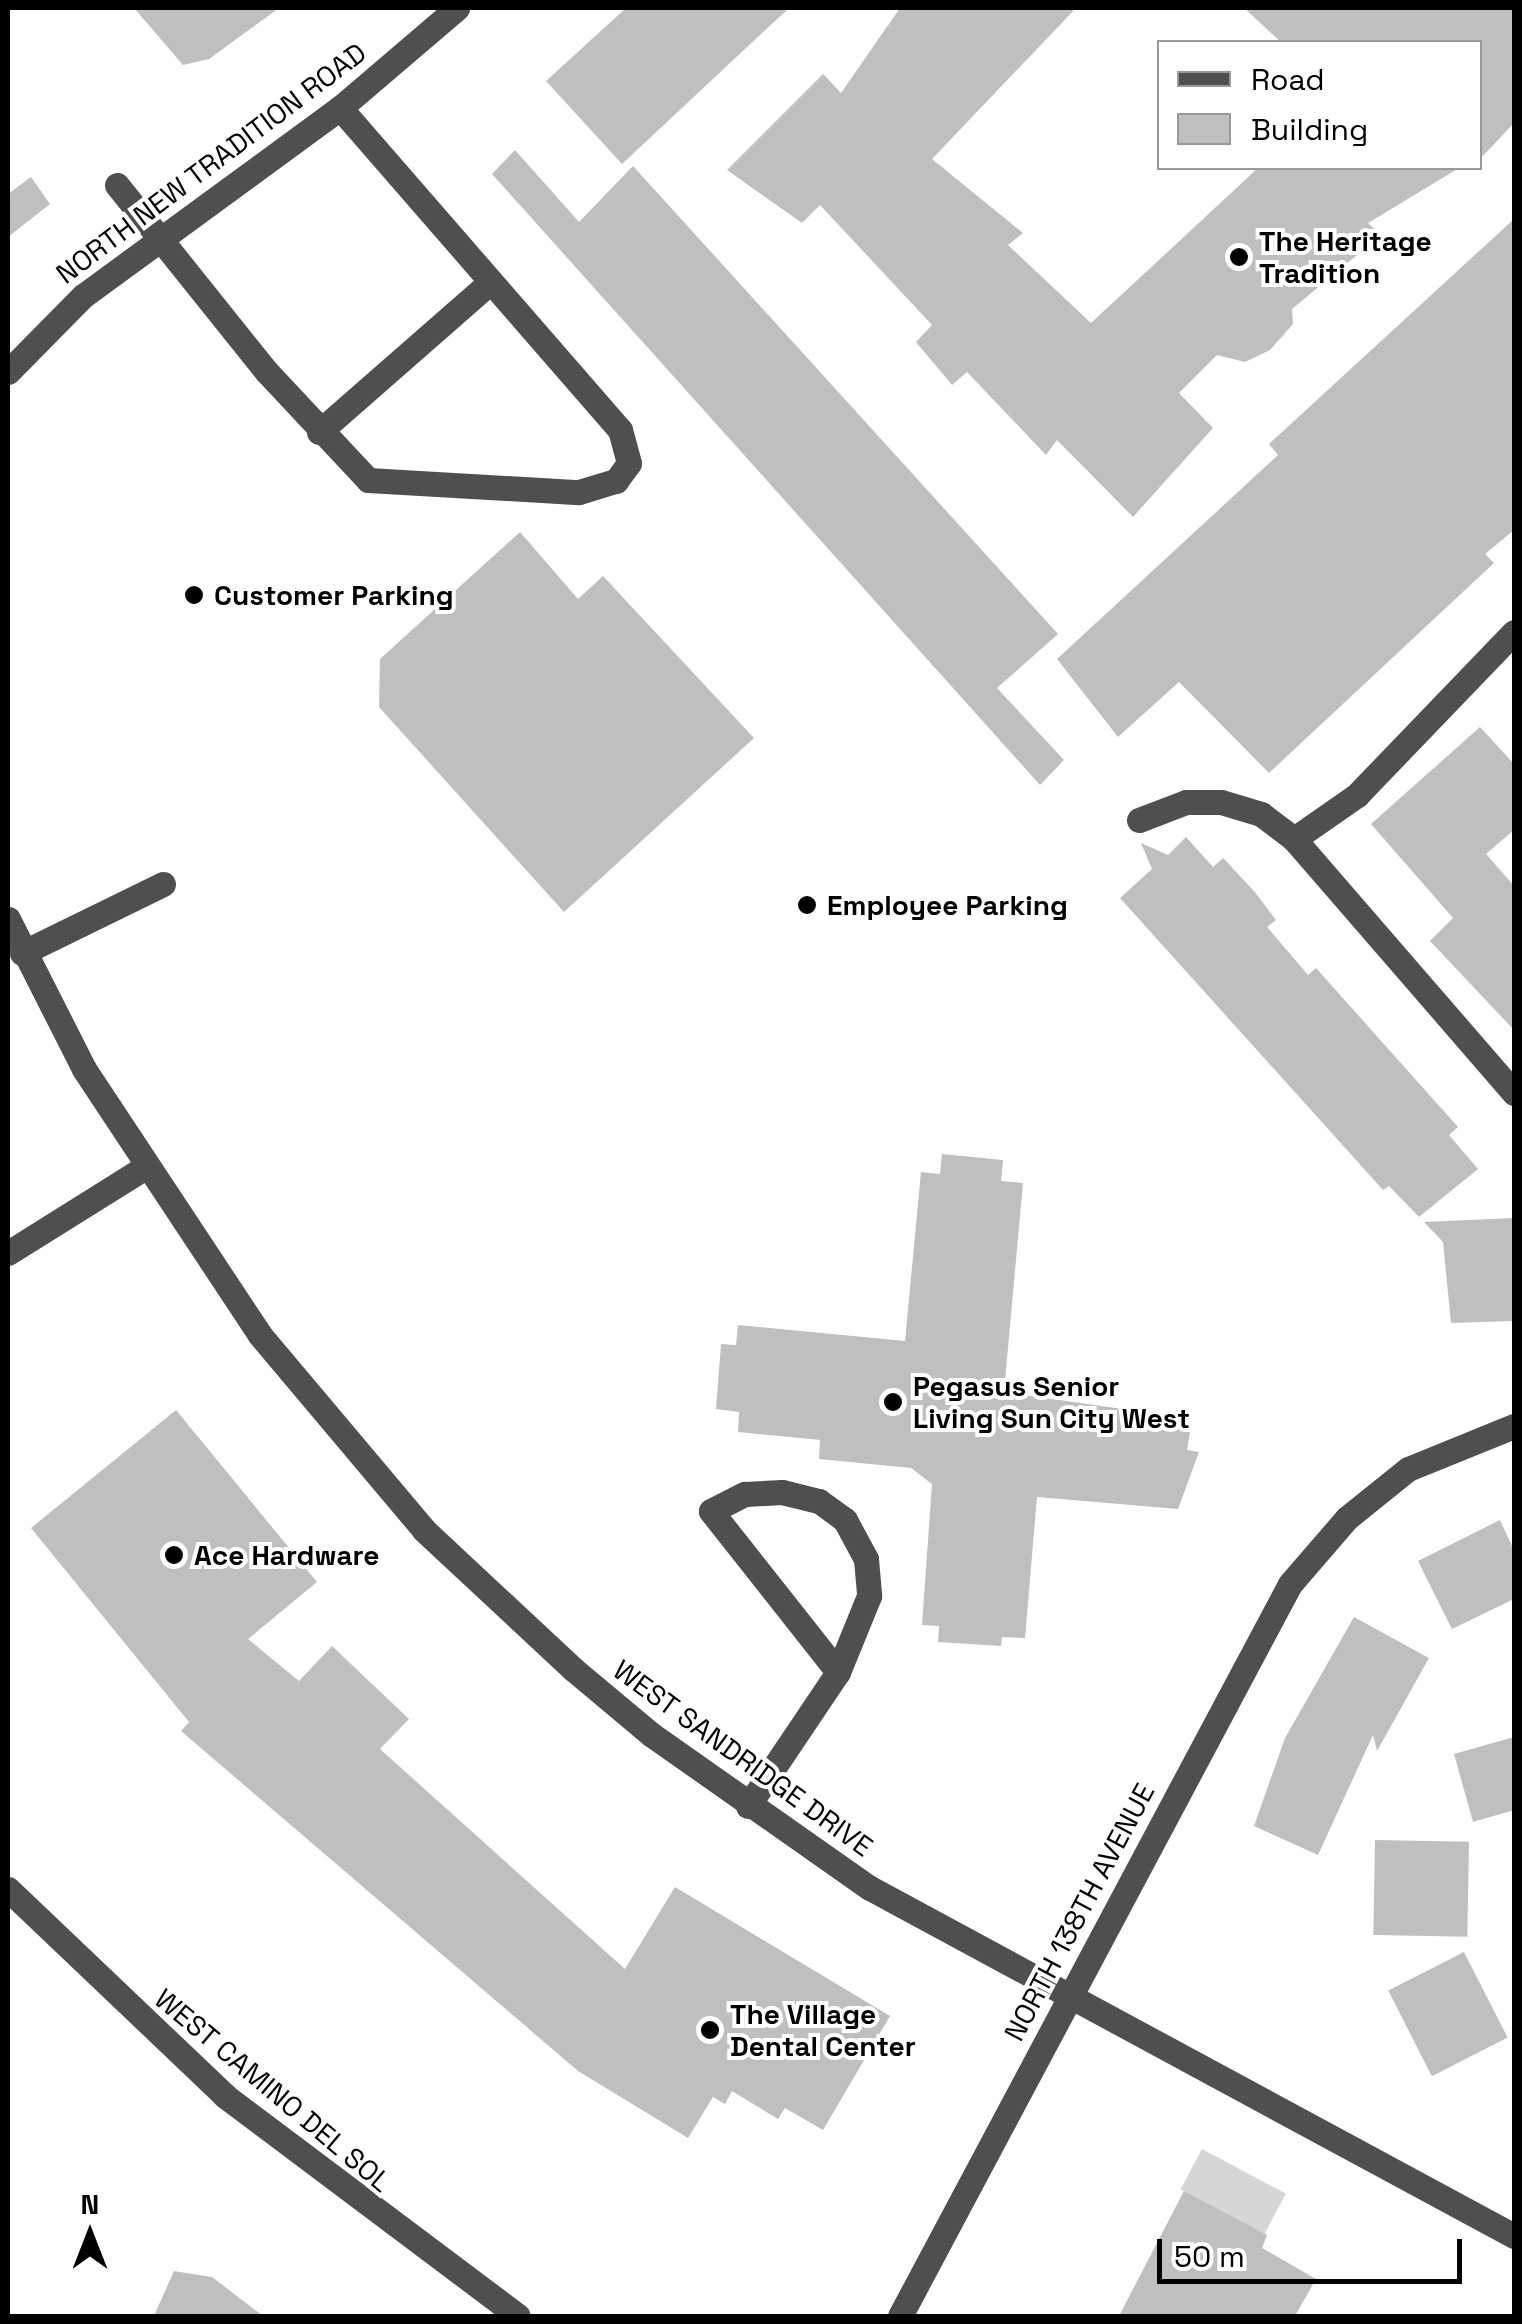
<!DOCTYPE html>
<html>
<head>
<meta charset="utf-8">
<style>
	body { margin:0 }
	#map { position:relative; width:1522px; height:2324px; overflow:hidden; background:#fff; font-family:"Space Grotesk",sans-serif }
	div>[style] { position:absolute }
	.green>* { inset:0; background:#d6d6d6; transform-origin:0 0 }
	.building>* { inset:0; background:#bfbfbf; transform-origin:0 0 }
	.minor>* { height:25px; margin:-12.5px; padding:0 12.5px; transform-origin:12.5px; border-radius:12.5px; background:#4f4f4f }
	.dots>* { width:28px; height:28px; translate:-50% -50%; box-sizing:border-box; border:5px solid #fff; border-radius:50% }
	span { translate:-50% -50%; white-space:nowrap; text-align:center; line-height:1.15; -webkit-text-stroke:8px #fff; paint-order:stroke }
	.street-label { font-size:28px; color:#000 }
	.poi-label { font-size:28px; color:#000; font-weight:700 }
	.left { translate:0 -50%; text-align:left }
	.frame { position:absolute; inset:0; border:10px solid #000; pointer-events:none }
	.legend { position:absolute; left:1157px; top:40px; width:325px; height:130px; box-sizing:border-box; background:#fff; border:2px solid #999; margin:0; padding:12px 18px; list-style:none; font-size:30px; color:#000 }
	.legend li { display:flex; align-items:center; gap:20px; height:50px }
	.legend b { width:50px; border:2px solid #999 }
	.north { position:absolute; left:40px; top:2184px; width:100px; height:100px; -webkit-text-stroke:8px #fff; paint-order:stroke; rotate:0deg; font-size:28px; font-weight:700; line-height:40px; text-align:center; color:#000 }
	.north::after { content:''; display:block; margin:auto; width:35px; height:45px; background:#000; clip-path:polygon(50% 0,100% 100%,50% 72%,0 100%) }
	.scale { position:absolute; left:1157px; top:2239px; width:305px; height:45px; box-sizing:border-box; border:5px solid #000; border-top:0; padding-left:12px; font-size:30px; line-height:35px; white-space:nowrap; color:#000; -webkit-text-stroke:8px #fff; paint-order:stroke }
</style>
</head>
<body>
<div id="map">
	<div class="green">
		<i style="left:1202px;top:2149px;width:95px;height:46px;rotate:28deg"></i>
	</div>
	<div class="building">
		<i style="clip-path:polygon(134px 8px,279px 8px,209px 59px,183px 65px)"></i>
		<i style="clip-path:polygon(626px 8px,789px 8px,622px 164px,546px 81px)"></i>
		<i style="clip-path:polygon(900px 8px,1076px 8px,932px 159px,1023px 233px,1008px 245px,1091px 323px,1258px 168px,1459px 168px,1368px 223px,1381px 235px,1292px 309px,1293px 324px,1270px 350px,1245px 362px,1217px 355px,1179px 393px,1213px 428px,1133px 517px,1057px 440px,1046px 455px,967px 372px,952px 385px,916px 342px,932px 325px,820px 205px,802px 223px,727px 170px,823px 74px,841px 93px)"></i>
		<i style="clip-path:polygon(1244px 8px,1514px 8px,1514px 123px,1480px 159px,1480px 42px,1281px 42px)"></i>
		<i style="clip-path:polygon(515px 150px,579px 222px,633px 166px,1058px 634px,997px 688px,1064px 760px,1040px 785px,492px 174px)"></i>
		<i style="clip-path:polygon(31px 177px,50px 204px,8px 237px,8px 194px)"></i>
		<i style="clip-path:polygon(1514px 219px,1514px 530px,1485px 554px,1494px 563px,1269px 773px,1179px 682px,1118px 737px,1057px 659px,1278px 455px,1269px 444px)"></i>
		<i style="clip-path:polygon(520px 532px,578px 599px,603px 576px,754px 738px,564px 912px,379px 707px,380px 659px)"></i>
		<i style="clip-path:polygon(1480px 727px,1514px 764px,1514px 830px,1486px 854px,1514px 886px,1514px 1030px,1430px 941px,1453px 918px,1371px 824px)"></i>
		<i style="clip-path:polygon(1186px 837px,1213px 867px,1223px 858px,1254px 891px,1276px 920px,1267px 927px,1308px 975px,1316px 968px,1458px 1127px,1449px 1135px,1478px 1169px,1419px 1217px,1389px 1186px,1383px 1190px,1120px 898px,1152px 869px,1141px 843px,1168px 855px)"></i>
		<i style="clip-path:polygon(942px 1154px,1003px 1160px,1001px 1181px,1023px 1183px,1004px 1392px,1192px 1419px,1187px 1450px,1199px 1452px,1178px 1509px,1037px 1497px,1025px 1638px,1002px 1637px,1001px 1646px,938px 1642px,939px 1626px,922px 1625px,932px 1484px,911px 1468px,819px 1459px,820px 1440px,738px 1432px,739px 1412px,716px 1409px,721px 1344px,736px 1345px,738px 1325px,905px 1341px,921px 1172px,940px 1174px)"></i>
		<i style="clip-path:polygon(1514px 1218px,1514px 1321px,1451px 1323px,1443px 1242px,1424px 1222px)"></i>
		<i style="clip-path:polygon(176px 1410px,317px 1582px,248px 1639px,299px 1681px,332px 1646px,409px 1719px,380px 1749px,625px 1969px,675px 1887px,890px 2016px,823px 2130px,785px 2108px,778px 2119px,732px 2091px,725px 2104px,713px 2097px,688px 2138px,578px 2071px,181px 1731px,189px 1722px,31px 1528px)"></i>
		<i style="clip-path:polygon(1500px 1520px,1514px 1550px,1514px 1599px,1452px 1629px,1418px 1561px)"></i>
		<i style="clip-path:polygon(1354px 1617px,1429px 1658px,1377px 1751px,1373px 1735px,1318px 1855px,1254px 1826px,1285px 1738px)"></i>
		<i style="clip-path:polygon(1514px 1737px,1514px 1810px,1473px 1822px,1454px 1754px)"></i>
		<i style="left:1375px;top:1840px;width:94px;height:95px;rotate:1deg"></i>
		<i style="left:1464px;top:1952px;width:96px;height:85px;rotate:63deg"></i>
		<i style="clip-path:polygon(1184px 2191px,1267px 2235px,1262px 2248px,1316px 2279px,1295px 2316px,1119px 2316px)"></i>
		<i style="clip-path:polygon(174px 2271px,212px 2277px,263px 2316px,154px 2316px)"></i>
	</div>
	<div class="minor">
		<i style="left:117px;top:185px;width:240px;rotate:51.3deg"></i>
		<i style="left:267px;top:372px;width:148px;rotate:46.9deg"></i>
		<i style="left:368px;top:480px;width:211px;rotate:3.3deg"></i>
		<i style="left:579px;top:492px;width:39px;rotate:-17deg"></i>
		<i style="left:616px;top:481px;width:22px;rotate:-54deg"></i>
		<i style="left:629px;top:463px;width:34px;rotate:-105deg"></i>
		<i style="left:620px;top:430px;width:427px;rotate:-131deg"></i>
		<i style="left:8px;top:372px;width:107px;rotate:-45.4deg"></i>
		<i style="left:83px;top:296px;width:318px;rotate:-36.2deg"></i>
		<i style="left:340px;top:108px;width:154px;rotate:-40.5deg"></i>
		<i style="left:319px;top:432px;width:226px;rotate:-41.2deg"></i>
		<i style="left:1139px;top:820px;width:50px;rotate:-21deg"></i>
		<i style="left:1186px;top:802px;width:35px"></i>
		<i style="left:1221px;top:802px;width:42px;rotate:16.7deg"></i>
		<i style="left:1261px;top:814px;width:41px;rotate:37.1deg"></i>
		<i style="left:1294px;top:839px;width:336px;rotate:49.1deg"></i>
		<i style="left:1294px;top:839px;width:77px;rotate:-34.9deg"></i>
		<i style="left:1357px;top:795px;width:226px;rotate:-46.1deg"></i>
		<i style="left:8px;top:919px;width:168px;rotate:63.1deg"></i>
		<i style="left:84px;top:1069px;width:319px;rotate:56.5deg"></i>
		<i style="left:260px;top:1335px;width:255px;rotate:49.9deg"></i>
		<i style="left:424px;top:1530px;width:204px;rotate:43deg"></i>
		<i style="left:573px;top:1669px;width:103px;rotate:39.9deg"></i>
		<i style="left:652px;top:1735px;width:266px;rotate:35.1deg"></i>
		<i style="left:870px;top:1888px;width:732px;rotate:28.39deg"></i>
		<i style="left:22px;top:953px;width:157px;rotate:-26.1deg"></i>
		<i style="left:8px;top:1253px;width:160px;rotate:-32deg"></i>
		<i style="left:748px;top:1806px;width:161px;rotate:-56.1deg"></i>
		<i style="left:838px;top:1672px;width:205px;rotate:-128.3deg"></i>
		<i style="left:711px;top:1511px;width:38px;rotate:-27deg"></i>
		<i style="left:745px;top:1494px;width:37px;rotate:-3deg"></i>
		<i style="left:782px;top:1492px;width:38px;rotate:14deg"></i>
		<i style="left:819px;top:1501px;width:32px;rotate:36deg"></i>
		<i style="left:845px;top:1520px;width:44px;rotate:61.7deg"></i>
		<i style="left:866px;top:1559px;width:37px;rotate:85deg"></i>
		<i style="left:869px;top:1596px;width:82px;rotate:112.2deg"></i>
		<i style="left:8px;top:1889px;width:300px;rotate:43.6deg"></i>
		<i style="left:225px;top:2096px;width:366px;rotate:36.9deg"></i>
		<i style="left:900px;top:2316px;width:829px;rotate:-61.95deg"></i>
		<i style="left:1290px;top:1584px;width:87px;rotate:-49.2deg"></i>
		<i style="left:1347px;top:1518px;width:78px;rotate:-38.8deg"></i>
		<i style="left:1408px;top:1469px;width:114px;rotate:-22.1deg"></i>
	</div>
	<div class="dots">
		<i style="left:1239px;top:257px;background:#000"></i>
		<i style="left:194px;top:595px;background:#000"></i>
		<i style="left:807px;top:905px;background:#000"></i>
		<i style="left:893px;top:1402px;background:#000"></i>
		<i style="left:174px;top:1555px;background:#000"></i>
		<i style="left:710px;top:2030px;background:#000"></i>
	</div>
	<div class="street-label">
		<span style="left:211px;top:163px;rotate:-37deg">NORTH NEW TRADITION ROAD</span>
		<span style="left:743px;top:1758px;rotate:36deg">WEST SANDRIDGE DRIVE</span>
		<span style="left:1079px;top:1912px;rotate:-62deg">NORTH 138TH AVENUE</span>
		<span style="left:273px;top:2090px;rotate:40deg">WEST CAMINO DEL SOL</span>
	</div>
	<div class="poi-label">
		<span class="left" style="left:1259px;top:257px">The Heritage<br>Tradition</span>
		<span class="left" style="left:214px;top:595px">Customer Parking</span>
		<span class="left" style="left:827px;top:905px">Employee Parking</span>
		<span class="left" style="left:913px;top:1402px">Pegasus Senior<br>Living Sun City West</span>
		<span class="left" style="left:194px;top:1555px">Ace Hardware</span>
		<span class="left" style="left:730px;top:2030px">The Village<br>Dental Center</span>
	</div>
	<div class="frame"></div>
	<ul class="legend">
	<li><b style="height:12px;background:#4f4f4f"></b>Road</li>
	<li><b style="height:28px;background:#bfbfbf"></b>Building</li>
	</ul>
	<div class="north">N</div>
	<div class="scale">50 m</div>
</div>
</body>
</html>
